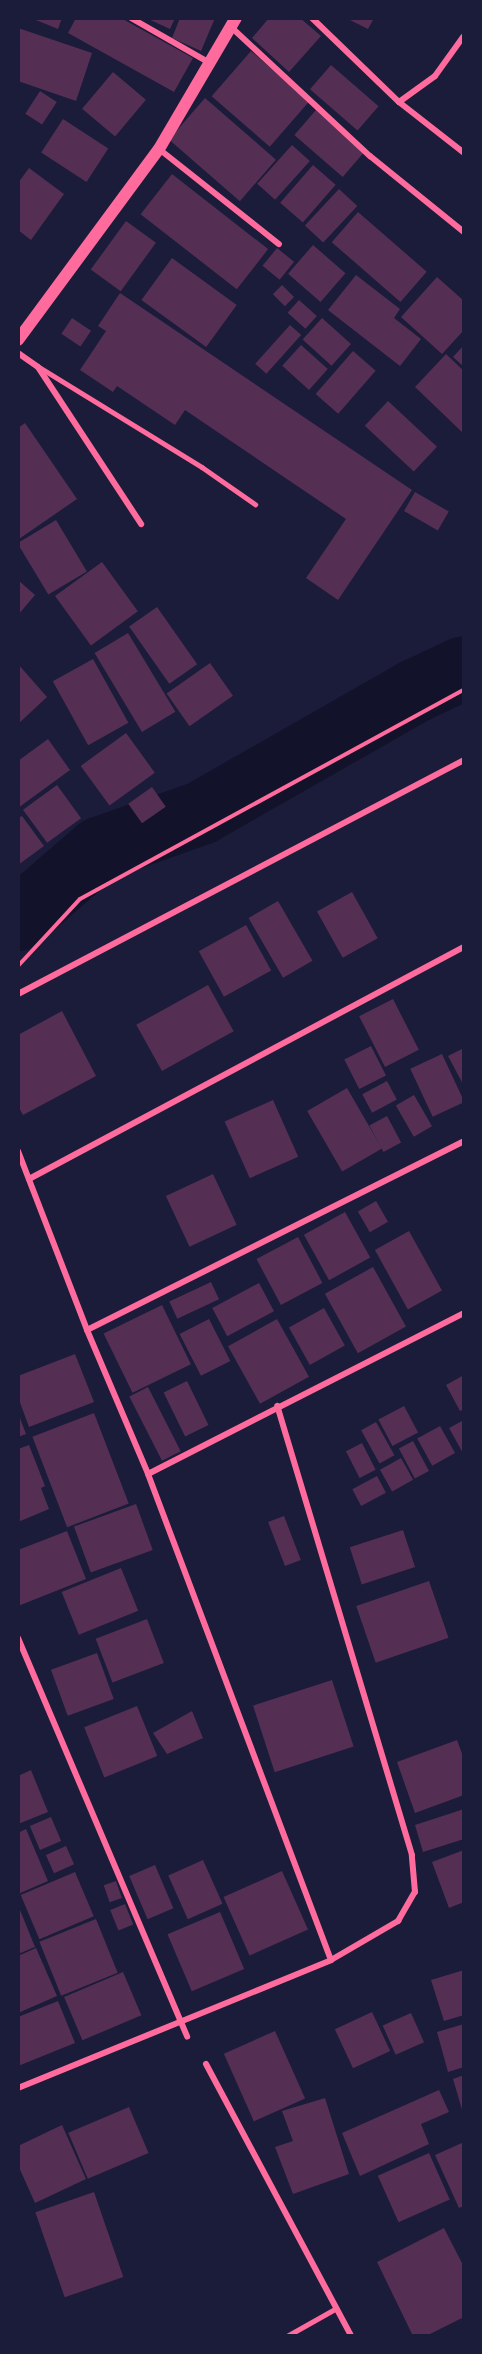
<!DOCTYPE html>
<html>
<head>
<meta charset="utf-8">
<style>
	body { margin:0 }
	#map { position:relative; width:482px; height:2354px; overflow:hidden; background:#1b1b3a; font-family:Signika,sans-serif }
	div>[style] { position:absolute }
	.river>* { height:64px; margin:-32px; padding:0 32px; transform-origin:32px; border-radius:32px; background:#12122b }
	.building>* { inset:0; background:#542f53; transform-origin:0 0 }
	.path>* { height:4px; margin:-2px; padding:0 2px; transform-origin:2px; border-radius:2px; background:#ff6b9d }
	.service>* { height:4.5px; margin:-2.25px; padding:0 2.25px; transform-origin:2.25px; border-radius:2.25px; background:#ff6b9d }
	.minor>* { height:6px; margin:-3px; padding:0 3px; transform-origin:3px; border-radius:3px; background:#ff6b9d }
	.secondary>* { height:12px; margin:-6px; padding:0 6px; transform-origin:6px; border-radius:6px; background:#ff6b9d }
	span { translate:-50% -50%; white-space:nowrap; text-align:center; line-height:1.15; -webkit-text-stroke:5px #1b1b3a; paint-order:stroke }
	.frame { position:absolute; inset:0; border:20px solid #1b1b3a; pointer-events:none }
</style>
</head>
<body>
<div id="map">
	<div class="river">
		<i style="left:18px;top:919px;width:107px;rotate:-40.8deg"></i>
		<i style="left:99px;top:849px;width:108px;rotate:-19.4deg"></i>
		<i style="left:201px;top:813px;width:246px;rotate:-29.7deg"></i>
		<i style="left:415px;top:691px;width:54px;rotate:-25.1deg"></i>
	</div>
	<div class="building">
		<i style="clip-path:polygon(31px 18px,62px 18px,58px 29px)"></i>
		<i style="clip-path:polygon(76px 18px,121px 18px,193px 58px,174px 92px,68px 33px)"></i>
		<i style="clip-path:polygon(146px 18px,175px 18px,170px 29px)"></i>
		<i style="clip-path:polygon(180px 18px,215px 18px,201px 51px,172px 38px)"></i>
		<i style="clip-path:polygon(269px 18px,300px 18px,321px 36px,289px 72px,252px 38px)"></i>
		<i style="clip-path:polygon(346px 18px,374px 18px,368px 29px)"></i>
		<i style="clip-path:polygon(18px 28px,92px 53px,76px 101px,18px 81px)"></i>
		<i style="left:251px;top:51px;width:77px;height:60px;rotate:41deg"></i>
		<i style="left:331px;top:65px;width:63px;height:32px;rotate:41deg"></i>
		<i style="left:113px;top:72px;width:43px;height:48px;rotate:40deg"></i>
		<i style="left:40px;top:91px;width:20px;height:27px;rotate:33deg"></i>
		<i style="left:205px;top:98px;width:94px;height:55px;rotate:41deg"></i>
		<i style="left:316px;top:110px;width:64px;height:33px;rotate:41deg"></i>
		<i style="left:63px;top:119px;width:54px;height:40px;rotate:33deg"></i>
		<i style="left:292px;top:145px;width:24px;height:52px;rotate:42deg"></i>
		<i style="left:313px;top:165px;width:30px;height:50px;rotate:41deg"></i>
		<i style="clip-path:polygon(29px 168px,64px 194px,31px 240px,18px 230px,18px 183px)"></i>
		<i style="left:172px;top:174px;width:122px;height:51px;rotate:38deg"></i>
		<i style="left:339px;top:189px;width:25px;height:50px;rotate:43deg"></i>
		<i style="left:358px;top:212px;width:91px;height:40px;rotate:41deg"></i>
		<i style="left:126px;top:221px;width:37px;height:60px;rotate:36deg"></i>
		<i style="left:313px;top:245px;width:43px;height:38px;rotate:41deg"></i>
		<i style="left:277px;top:248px;width:22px;height:23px;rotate:39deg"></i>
		<i style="left:172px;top:258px;width:80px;height:52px;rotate:36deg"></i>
		<i style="clip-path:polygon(356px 275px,400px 309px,394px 318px,421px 339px,400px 366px,328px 310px)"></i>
		<i style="clip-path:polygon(437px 277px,464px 301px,464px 330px,442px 354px,401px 317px)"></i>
		<i style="left:282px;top:285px;width:17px;height:13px;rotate:45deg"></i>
		<i style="clip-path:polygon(120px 293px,412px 490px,338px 600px,306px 578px,346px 519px,185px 410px,175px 425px,117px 386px,113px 392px,80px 370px,106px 331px,98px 326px)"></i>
		<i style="left:299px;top:300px;width:24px;height:17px;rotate:42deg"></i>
		<i style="left:72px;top:318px;width:23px;height:19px;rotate:34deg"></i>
		<i style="left:322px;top:318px;width:39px;height:29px;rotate:42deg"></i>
		<i style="left:290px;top:325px;width:15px;height:52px;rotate:42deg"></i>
		<i style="left:301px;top:345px;width:36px;height:28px;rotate:42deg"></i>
		<i style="clip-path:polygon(464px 345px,464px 367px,453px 357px)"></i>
		<i style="left:353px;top:351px;width:30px;height:57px;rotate:41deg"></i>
		<i style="clip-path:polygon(446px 354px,464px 371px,464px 434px,415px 387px)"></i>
		<i style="left:388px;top:401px;width:67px;height:34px;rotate:43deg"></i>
		<i style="clip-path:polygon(25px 423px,77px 499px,19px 539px,18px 428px)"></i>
		<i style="left:415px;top:492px;width:39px;height:22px;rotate:30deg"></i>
		<i style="left:56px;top:520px;width:60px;height:45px;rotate:59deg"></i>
		<i style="left:102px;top:562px;width:61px;height:58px;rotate:54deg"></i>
		<i style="clip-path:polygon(18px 580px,35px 595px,18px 615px)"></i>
		<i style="left:157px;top:607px;width:70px;height:34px;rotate:55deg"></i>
		<i style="left:128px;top:633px;width:92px;height:39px;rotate:59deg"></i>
		<i style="left:93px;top:659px;width:73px;height:46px;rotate:61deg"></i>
		<i style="left:210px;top:663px;width:40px;height:53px;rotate:55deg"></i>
		<i style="clip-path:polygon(18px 664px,47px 697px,18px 724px)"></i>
		<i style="left:126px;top:733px;width:49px;height:56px;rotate:54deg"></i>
		<i style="clip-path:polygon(48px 739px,70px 770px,18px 808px,18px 761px)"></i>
		<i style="left:57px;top:785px;width:41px;height:42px;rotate:54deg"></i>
		<i style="left:152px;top:787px;width:24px;height:29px;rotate:55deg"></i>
		<i style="clip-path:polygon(22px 816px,44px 846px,18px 865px,18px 818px)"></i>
		<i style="left:352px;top:892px;width:53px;height:40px;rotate:61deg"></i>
		<i style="left:278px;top:901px;width:69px;height:34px;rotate:60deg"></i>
		<i style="left:246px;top:925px;width:52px;height:54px;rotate:61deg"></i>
		<i style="left:208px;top:985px;width:53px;height:82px;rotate:61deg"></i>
		<i style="left:393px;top:999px;width:57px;height:38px;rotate:63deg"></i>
		<i style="clip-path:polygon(62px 1011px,96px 1076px,23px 1115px,18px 1106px,18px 1035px)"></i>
		<i style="left:371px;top:1046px;width:33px;height:30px;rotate:63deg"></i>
		<i style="clip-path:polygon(464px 1048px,464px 1086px,448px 1056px)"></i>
		<i style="left:442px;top:1054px;width:53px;height:35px;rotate:65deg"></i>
		<i style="left:387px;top:1081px;width:21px;height:28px;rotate:62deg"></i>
		<i style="left:347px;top:1088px;width:70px;height:46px;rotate:60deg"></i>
		<i style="left:414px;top:1095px;width:36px;height:21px;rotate:60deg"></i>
		<i style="left:273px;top:1100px;width:62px;height:53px;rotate:66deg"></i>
		<i style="left:387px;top:1116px;width:30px;height:20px;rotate:62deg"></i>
		<i style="left:213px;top:1174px;width:56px;height:52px;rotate:65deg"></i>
		<i style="left:376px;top:1201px;width:24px;height:21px;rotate:60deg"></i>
		<i style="left:345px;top:1212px;width:52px;height:47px;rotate:61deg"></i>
		<i style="left:409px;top:1231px;width:68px;height:39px;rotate:61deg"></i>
		<i style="left:298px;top:1237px;width:52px;height:47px;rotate:62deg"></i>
		<i style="left:373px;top:1267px;width:68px;height:55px;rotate:61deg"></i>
		<i style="left:211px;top:1282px;width:19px;height:46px;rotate:65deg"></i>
		<i style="left:259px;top:1283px;width:32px;height:53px;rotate:62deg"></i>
		<i style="left:162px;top:1305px;width:66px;height:65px;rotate:64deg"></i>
		<i style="left:324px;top:1308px;width:43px;height:40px;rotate:61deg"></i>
		<i style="left:209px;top:1319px;width:47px;height:33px;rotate:63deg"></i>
		<i style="left:277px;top:1319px;width:66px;height:56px;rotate:61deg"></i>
		<i style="clip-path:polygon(75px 1354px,94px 1402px,29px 1427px,18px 1397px,18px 1376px)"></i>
		<i style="clip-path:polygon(464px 1375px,464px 1409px,460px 1411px,446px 1385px)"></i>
		<i style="left:187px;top:1381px;width:49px;height:26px;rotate:64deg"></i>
		<i style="left:148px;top:1387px;width:72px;height:21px;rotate:63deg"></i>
		<i style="left:404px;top:1406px;width:30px;height:29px;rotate:62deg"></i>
		<i style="clip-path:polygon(18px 1413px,26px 1434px,18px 1437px)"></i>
		<i style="left:94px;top:1413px;width:97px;height:66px;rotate:69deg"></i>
		<i style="clip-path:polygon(464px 1420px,464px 1455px,449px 1428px)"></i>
		<i style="left:376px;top:1422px;width:38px;height:17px;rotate:61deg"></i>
		<i style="left:440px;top:1426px;width:31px;height:26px;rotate:61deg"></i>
		<i style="left:413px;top:1441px;width:34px;height:16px;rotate:62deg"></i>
		<i style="left:362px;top:1443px;width:30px;height:18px;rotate:63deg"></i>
		<i style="clip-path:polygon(29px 1445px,45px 1486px,41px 1488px,49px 1509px,18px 1522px,18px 1449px)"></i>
		<i style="left:401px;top:1458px;width:25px;height:24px;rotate:61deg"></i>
		<i style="left:377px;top:1476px;width:19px;height:28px;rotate:62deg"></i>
		<i style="left:136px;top:1504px;width:49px;height:66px;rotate:70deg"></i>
		<i style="left:284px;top:1516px;width:47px;height:17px;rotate:69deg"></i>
		<i style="left:403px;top:1530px;width:39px;height:56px;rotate:72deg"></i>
		<i style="clip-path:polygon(67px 1531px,86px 1579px,18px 1606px,18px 1550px)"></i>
		<i style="left:121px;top:1568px;width:46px;height:64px;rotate:68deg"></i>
		<i style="left:429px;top:1581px;width:60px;height:77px;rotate:71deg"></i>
		<i style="left:147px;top:1619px;width:47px;height:55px;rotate:69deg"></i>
		<i style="left:97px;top:1653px;width:49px;height:49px;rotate:70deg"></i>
		<i style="left:332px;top:1680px;width:70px;height:83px;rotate:72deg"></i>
		<i style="left:137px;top:1706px;width:54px;height:57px;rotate:68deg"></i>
		<i style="clip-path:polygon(192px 1711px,203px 1738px,167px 1754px,153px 1733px)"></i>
		<i style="clip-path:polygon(457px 1740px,464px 1759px,464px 1795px,415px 1813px,397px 1762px)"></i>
		<i style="clip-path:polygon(31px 1770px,48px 1812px,18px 1824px,18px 1776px)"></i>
		<i style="clip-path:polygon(464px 1809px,464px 1839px,423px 1852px,415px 1825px)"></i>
		<i style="left:51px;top:1817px;width:26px;height:23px;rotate:67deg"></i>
		<i style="clip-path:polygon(26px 1829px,48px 1881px,18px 1894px,18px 1833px)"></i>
		<i style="left:66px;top:1846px;width:20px;height:22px;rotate:66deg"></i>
		<i style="clip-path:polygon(464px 1850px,464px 1902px,449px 1908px,432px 1862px)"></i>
		<i style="left:203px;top:1860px;width:48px;height:38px;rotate:66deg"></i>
		<i style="left:155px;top:1865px;width:47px;height:28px;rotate:67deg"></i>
		<i style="left:282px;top:1871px;width:64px;height:64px;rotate:66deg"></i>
		<i style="left:75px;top:1872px;width:48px;height:59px;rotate:67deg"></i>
		<i style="left:116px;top:1881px;width:18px;height:13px;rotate:71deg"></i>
		<i style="left:125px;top:1904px;width:22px;height:16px;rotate:68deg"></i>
		<i style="clip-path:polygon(18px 1905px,35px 1947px,18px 1954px)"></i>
		<i style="left:220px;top:1912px;width:62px;height:57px;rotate:67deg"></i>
		<i style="left:96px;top:1919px;width:58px;height:61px;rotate:68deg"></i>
		<i style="clip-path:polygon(36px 1948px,57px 1996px,18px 2013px,18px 1956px)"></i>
		<i style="clip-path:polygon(464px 1970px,464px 2015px,444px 2021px,431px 1980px)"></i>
		<i style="left:123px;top:1972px;width:47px;height:64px;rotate:67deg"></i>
		<i style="clip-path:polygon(58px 2001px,75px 2043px,18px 2066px,18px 2017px)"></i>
		<i style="left:372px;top:2012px;width:43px;height:41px;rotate:65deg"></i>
		<i style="left:411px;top:2013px;width:32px;height:31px;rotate:66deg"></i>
		<i style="clip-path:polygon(464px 2024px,464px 2067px,448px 2072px,437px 2032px)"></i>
		<i style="left:275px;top:2031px;width:74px;height:56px;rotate:66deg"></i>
		<i style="clip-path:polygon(464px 2075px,464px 2113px,463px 2113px,453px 2079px)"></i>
		<i style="clip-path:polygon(439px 2090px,449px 2112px,421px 2124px,429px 2144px,360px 2176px,342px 2133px)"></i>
		<i style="clip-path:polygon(325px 2098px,349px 2174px,293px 2194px,275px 2147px,293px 2141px,282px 2111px)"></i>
		<i style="left:129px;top:2107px;width:50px;height:66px;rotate:67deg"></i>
		<i style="clip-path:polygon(62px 2125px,86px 2179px,35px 2203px,18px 2165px,18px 2146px)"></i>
		<i style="clip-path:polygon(464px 2142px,464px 2206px,459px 2208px,435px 2155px)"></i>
		<i style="left:429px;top:2153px;width:51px;height:56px;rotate:66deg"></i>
		<i style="left:94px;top:2192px;width:90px;height:62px;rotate:71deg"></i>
		<i style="clip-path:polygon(444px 2228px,464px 2267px,464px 2317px,426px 2336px,413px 2336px,377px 2262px)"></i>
	</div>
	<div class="path">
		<i style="left:18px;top:966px;width:91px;rotate:-47.2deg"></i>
		<i style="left:80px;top:899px;width:437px;rotate:-28.6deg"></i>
	</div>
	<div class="service">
		<i style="left:39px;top:367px;width:191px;rotate:31.5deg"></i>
		<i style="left:202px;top:467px;width:65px;rotate:34.9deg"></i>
		<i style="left:287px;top:2336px;width:55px;rotate:-29.4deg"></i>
	</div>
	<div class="minor">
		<i style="left:131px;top:18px;width:91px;rotate:29.7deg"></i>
		<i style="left:312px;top:18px;width:121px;rotate:44deg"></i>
		<i style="left:399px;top:102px;width:44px;rotate:-35.8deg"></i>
		<i style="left:435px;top:76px;width:48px;rotate:-54.3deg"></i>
		<i style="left:231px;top:27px;width:190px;rotate:42.9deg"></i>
		<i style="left:370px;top:156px;width:121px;rotate:39deg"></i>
		<i style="left:399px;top:102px;width:83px;rotate:38.1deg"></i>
		<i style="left:159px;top:149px;width:153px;rotate:38.4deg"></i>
		<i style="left:18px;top:353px;width:24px;rotate:35deg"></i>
		<i style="left:38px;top:367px;width:188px;rotate:56.7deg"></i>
		<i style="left:18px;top:994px;width:504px;rotate:-27.68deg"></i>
		<i style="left:18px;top:1151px;width:192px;rotate:68.9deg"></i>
		<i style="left:87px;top:1330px;width:156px;rotate:67deg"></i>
		<i style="left:148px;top:1474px;width:519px;rotate:69.37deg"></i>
		<i style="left:29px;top:1179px;width:493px;rotate:-28.1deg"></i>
		<i style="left:87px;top:1330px;width:422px;rotate:-26.6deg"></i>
		<i style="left:148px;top:1474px;width:355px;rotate:-27deg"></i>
		<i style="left:18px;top:1638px;width:433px;rotate:67deg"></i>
		<i style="left:206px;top:2064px;width:308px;rotate:61.9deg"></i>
		<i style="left:18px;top:2088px;width:338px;rotate:-22.2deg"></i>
		<i style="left:331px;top:1960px;width:78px;rotate:-30.2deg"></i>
		<i style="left:398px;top:1921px;width:34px;rotate:-60deg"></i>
		<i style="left:415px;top:1892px;width:37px;rotate:-95deg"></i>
		<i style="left:412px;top:1855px;width:469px;rotate:-106.7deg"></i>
	</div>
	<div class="secondary">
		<i style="left:18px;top:340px;width:237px;rotate:-53.6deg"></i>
		<i style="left:159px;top:149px;width:152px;rotate:-59.6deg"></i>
	</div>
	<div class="frame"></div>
</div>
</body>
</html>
